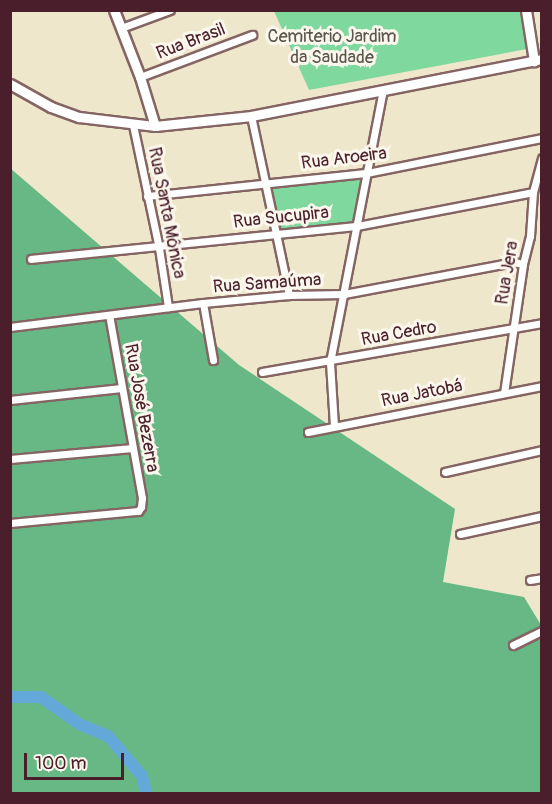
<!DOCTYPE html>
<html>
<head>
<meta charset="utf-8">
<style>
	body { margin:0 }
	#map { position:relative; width:552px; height:804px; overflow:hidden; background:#efe7cb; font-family:Pangolin,sans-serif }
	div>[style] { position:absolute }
	.green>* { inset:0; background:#7fd89e }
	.forest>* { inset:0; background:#67b885 }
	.river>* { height:12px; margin:-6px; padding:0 6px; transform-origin:6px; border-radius:6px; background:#63a8d9 }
	.roads { filter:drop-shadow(2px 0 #846563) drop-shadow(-2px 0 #846563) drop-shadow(0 2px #846563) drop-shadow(0 -2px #846563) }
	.minor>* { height:7px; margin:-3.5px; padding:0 3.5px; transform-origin:3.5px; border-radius:3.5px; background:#fff }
	.tertiary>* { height:9px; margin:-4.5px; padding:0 4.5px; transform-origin:4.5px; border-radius:4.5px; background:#fff }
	span { translate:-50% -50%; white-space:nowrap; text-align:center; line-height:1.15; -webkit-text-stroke:6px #fbf7ec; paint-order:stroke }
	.park-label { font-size:18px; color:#5a564e }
	.street-label { font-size:18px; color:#4a1f2b }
	.frame { position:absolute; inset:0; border:12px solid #4a1f2b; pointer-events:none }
	.scale { position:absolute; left:24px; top:753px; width:100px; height:27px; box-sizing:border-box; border:3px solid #4a1f2b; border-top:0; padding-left:8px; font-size:18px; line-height:21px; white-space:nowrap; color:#4a1f2b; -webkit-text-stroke:4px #fbf7ec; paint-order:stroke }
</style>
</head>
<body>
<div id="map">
	<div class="green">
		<i style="clip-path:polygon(274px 11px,520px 11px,527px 49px,309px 90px)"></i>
		<i style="clip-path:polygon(362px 177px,354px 223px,280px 230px,272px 186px)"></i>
	</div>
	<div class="forest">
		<i style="clip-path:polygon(10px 168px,239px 365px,455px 509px,443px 582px,524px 597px,541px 625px,541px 793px,11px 793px)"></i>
	</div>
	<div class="river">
		<i style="left:10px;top:697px;width:31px"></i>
		<i style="left:41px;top:697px;width:47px;rotate:35.4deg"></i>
		<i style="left:79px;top:724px;width:33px;rotate:23deg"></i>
		<i style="left:109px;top:737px;width:51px;rotate:49.8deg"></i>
		<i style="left:142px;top:776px;width:18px;rotate:77deg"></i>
	</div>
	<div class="roads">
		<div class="minor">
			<i style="left:121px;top:28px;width:52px;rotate:-20.2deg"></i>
			<i style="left:140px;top:77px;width:120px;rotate:-20.6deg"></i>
			<i style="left:251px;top:116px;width:183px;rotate:78deg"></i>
			<i style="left:133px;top:125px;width:126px;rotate:78.1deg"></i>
			<i style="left:159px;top:248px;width:60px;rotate:81.3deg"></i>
			<i style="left:147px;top:196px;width:221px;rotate:-6deg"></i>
			<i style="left:367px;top:173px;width:178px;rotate:-11.3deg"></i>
			<i style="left:31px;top:259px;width:328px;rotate:-5.8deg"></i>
			<i style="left:357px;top:226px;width:179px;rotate:-10.9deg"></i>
			<i style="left:203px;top:303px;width:58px;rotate:80deg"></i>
			<i style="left:10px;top:327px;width:194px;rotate:-7.1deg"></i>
			<i style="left:203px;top:303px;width:86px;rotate:-5.3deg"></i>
			<i style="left:289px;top:295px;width:55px;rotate:-1deg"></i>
			<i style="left:344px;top:294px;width:172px;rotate:-10.7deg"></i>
			<i style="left:513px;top:262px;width:10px;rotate:11deg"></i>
			<i style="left:262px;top:372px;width:284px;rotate:-9.9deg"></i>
			<i style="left:504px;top:393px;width:130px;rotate:-81.6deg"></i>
			<i style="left:523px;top:264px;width:29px;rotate:-76deg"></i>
			<i style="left:530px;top:236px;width:44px;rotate:-86.1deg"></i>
			<i style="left:533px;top:192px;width:35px;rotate:-75deg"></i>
			<i style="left:10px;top:400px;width:112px;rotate:-6.2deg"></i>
			<i style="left:334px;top:426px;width:64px;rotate:-93.6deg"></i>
			<i style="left:330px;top:362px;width:277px;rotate:-79deg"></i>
			<i style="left:308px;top:432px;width:238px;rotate:-11.1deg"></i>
			<i style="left:10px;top:459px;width:123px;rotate:-5.1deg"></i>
			<i style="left:445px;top:472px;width:99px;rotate:-12.8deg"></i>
			<i style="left:10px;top:523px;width:129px;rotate:-5.4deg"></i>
			<i style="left:138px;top:511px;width:5px;rotate:-53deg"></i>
			<i style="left:141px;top:507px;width:9px;rotate:-84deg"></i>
			<i style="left:142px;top:498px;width:186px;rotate:-100.2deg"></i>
			<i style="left:460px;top:534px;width:84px;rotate:-12.4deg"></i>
			<i style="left:530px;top:580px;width:12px;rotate:-9deg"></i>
			<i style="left:513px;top:645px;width:32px;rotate:-26deg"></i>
		</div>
		<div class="tertiary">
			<i style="left:114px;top:10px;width:72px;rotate:68.8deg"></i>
			<i style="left:140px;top:77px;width:51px;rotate:73deg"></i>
			<i style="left:526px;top:10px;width:52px;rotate:81.1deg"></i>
			<i style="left:10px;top:84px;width:47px;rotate:29.3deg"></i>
			<i style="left:51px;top:107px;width:30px;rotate:20deg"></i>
			<i style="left:79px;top:117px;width:77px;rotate:6.8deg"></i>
			<i style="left:155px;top:126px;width:97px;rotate:-5.9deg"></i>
			<i style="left:251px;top:116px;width:297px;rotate:-11.1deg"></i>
		</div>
	</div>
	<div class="park-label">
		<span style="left:332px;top:48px">Cemiterio Jardim<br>da Saudade</span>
	</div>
	<div class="street-label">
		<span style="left:191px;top:42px;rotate:-21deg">Rua Brasil</span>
		<span style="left:344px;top:159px;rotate:-7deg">Rua Aroeira</span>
		<span style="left:166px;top:213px;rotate:79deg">Rua Santa Mônica</span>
		<span style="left:281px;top:218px;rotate:-6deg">Rua Sucupira</span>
		<span style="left:508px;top:273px;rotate:-80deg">Rua Jera</span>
		<span style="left:267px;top:284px;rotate:-4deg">Rua Samaúma</span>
		<span style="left:399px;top:334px;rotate:-10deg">Rua Cedro</span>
		<span style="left:422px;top:394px;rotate:-11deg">Rua Jatobá</span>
		<span style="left:141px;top:408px;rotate:80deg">Rua José Bezerra</span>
	</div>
	<div class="frame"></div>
	<div class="scale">100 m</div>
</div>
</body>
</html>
